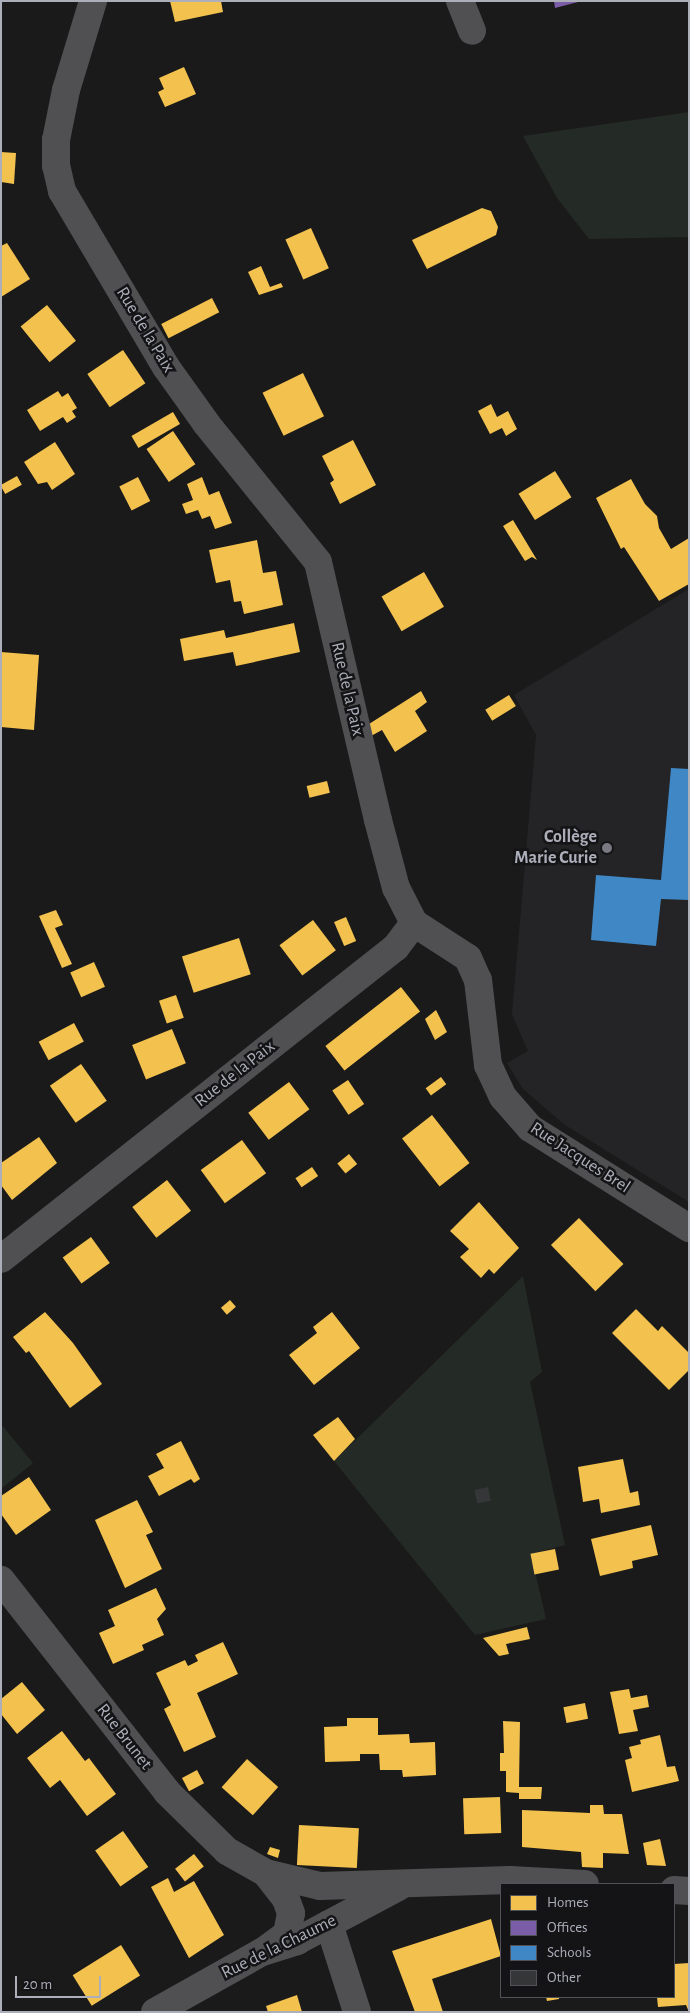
<!DOCTYPE html>
<html>
<head>
<meta charset="utf-8">
<style>
	body { margin:0 }
	#map { position:relative; width:690px; height:2013px; overflow:hidden; background:#1a1a1a; font-family:"Alegreya Sans",sans-serif }
	div>[style] { position:absolute }
	.built>* { inset:0; background:#242426 }
	.green>* { inset:0; background:#242a25 }
	.homes>* { inset:0; background:#f2c14e; transform-origin:0 0 }
	.offices>* { inset:0; background:#7b5ea7 }
	.schools>* { inset:0; background:#3f88c5 }
	.building>* { inset:0; background:#353638; transform-origin:0 0 }
	.minor>* { height:28px; margin:-14px; padding:0 14px; transform-origin:14px; border-radius:14px; background:#505053 }
	.dots>* { width:14px; height:14px; translate:-50% -50%; box-sizing:border-box; border:2px solid #141416; border-radius:50% }
	span { translate:-50% -50%; white-space:nowrap; text-align:center; line-height:1.15; -webkit-text-stroke:5px #141416; paint-order:stroke }
	.street-label { font-size:18px; color:#acaeb9 }
	.poi-label { font-size:18px; color:#acaeb9; font-weight:700 }
	.right { translate:-100% -50%; text-align:right }
	.frame { position:absolute; inset:0; border:2px solid #acaeb9; pointer-events:none }
	.legend { position:absolute; left:500px; top:1883px; width:175px; height:115px; box-sizing:border-box; background:#141416; border:1px solid #515257; margin:0; padding:6px 9px; list-style:none; font-size:15px; color:#acaeb9 }
	.legend li { display:flex; align-items:center; gap:10px; height:25px }
	.legend b { width:25px; border:1px solid #515257 }
	.scale { position:absolute; left:15px; top:1976px; width:86px; height:22px; box-sizing:border-box; border:2px solid #acaeb9; border-top:0; padding-left:6px; font-size:15px; line-height:18px; white-space:nowrap; color:#acaeb9; -webkit-text-stroke:4px #141416; paint-order:stroke }
</style>
</head>
<body>
<div id="map">
	<div class="built">
		<i style="clip-path:polygon(689px 589px,689px 1202px,565px 1125px,523px 1089px,507px 1063px,528px 1051px,512px 1014px,536px 735px,514px 695px)"></i>
	</div>
	<div class="green">
		<i style="clip-path:polygon(689px 112px,689px 237px,589px 239px,557px 198px,523px 136px)"></i>
		<i style="clip-path:polygon(523px 1276px,542px 1372px,530px 1382px,565px 1545px,531px 1554px,546px 1619px,475px 1635px,334px 1461px)"></i>
		<i style="clip-path:polygon(1px 1424px,33px 1463px,1px 1489px)"></i>
	</div>
	<div class="homes">
		<i style="clip-path:polygon(170px 1px,221px 1px,223px 12px,175px 22px)"></i>
		<i style="clip-path:polygon(184px 67px,196px 94px,165px 107px,158px 92px,164px 89px,159px 78px)"></i>
		<i style="clip-path:polygon(1px 152px,16px 153px,14px 184px,1px 182px)"></i>
		<i style="clip-path:polygon(482px 208px,491px 211px,498px 227px,496px 235px,427px 269px,412px 240px)"></i>
		<i style="left:311px;top:228px;width:44px;height:28px;rotate:66deg"></i>
		<i style="clip-path:polygon(7px 243px,30px 279px,1px 297px,1px 246px)"></i>
		<i style="clip-path:polygon(261px 266px,270px 287px,281px 283px,283px 287px,259px 295px,248px 272px)"></i>
		<i style="left:212px;top:298px;width:16px;height:57px;rotate:63deg"></i>
		<i style="left:47px;top:305px;width:46px;height:34px;rotate:51deg"></i>
		<i style="left:123px;top:350px;width:40px;height:43px;rotate:56deg"></i>
		<i style="left:303px;top:373px;width:48px;height:45px;rotate:64deg"></i>
		<i style="clip-path:polygon(58px 391px,62px 397px,68px 393px,77px 408px,72px 411px,76px 417px,67px 423px,63px 417px,40px 431px,27px 410px)"></i>
		<i style="clip-path:polygon(491px 404px,497px 417px,508px 411px,517px 429px,506px 436px,502px 428px,490px 434px,478px 411px)"></i>
		<i style="left:173px;top:412px;width:14px;height:48px;rotate:60deg"></i>
		<i style="left:173px;top:431px;width:40px;height:32px;rotate:56deg"></i>
		<i style="clip-path:polygon(353px 440px,376px 485px,340px 504px,330px 483px,334px 480px,322px 456px)"></i>
		<i style="clip-path:polygon(55px 442px,75px 474px,52px 490px,47px 482px,38px 484px,24px 462px)"></i>
		<i style="left:555px;top:471px;width:31px;height:43px;rotate:58deg"></i>
		<i style="left:17px;top:476px;width:10px;height:19px;rotate:61deg"></i>
		<i style="left:138px;top:477px;width:27px;height:21px;rotate:63deg"></i>
		<i style="clip-path:polygon(202px 477px,209px 495px,219px 491px,232px 523px,215px 529px,210px 516px,202px 519px,198px 510px,186px 514px,182px 504px,193px 500px,187px 484px)"></i>
		<i style="clip-path:polygon(631px 479px,645px 504px,657px 516px,659px 528px,671px 549px,689px 538px,689px 584px,659px 601px,624px 547px,621px 549px,596px 498px)"></i>
		<i style="clip-path:polygon(513px 520px,537px 560px,532px 557px,525px 561px,503px 526px)"></i>
		<i style="clip-path:polygon(257px 540px,263px 573px,276px 571px,283px 605px,244px 614px,241px 601px,234px 602px,230px 580px,216px 583px,209px 550px)"></i>
		<i style="left:424px;top:572px;width:40px;height:49px;rotate:60deg"></i>
		<i style="clip-path:polygon(294px 623px,300px 652px,236px 666px,233px 652px,184px 661px,180px 639px,224px 630px,226px 638px)"></i>
		<i style="clip-path:polygon(1px 652px,39px 655px,34px 730px,1px 727px)"></i>
		<i style="clip-path:polygon(421px 691px,427px 702px,415px 711px,427px 731px,395px 752px,382px 730px,371px 736px,369px 724px)"></i>
		<i style="left:509px;top:695px;width:13px;height:28px;rotate:58deg"></i>
		<i style="left:327px;top:781px;width:12px;height:21px;rotate:76deg"></i>
		<i style="clip-path:polygon(56px 910px,63px 925px,55px 928px,72px 964px,62px 968px,39px 916px)"></i>
		<i style="left:346px;top:917px;width:26px;height:13px;rotate:67deg"></i>
		<i style="left:313px;top:920px;width:38px;height:42px;rotate:53deg"></i>
		<i style="left:239px;top:938px;width:38px;height:60px;rotate:72deg"></i>
		<i style="left:94px;top:962px;width:27px;height:26px;rotate:66deg"></i>
		<i style="left:401px;top:987px;width:31px;height:96px;rotate:52deg"></i>
		<i style="left:176px;top:995px;width:24px;height:18px;rotate:71deg"></i>
		<i style="clip-path:polygon(436px 1010px,447px 1032px,435px 1040px,425px 1019px)"></i>
		<i style="left:74px;top:1023px;width:21px;height:40px;rotate:62deg"></i>
		<i style="left:172px;top:1029px;width:37px;height:43px;rotate:68deg"></i>
		<i style="left:81px;top:1064px;width:45px;height:38px;rotate:55deg"></i>
		<i style="left:441px;top:1077px;width:9px;height:19px;rotate:54deg"></i>
		<i style="left:348px;top:1080px;width:29px;height:19px;rotate:56deg"></i>
		<i style="left:289px;top:1082px;width:34px;height:51px;rotate:53deg"></i>
		<i style="left:432px;top:1115px;width:61px;height:38px;rotate:52deg"></i>
		<i style="clip-path:polygon(39px 1137px,57px 1163px,12px 1200px,1px 1185px,1px 1163px)"></i>
		<i style="left:242px;top:1140px;width:41px;height:51px;rotate:54deg"></i>
		<i style="left:349px;top:1154px;width:13px;height:15px;rotate:51deg"></i>
		<i style="left:312px;top:1167px;width:11px;height:20px;rotate:56deg"></i>
		<i style="left:167px;top:1180px;width:39px;height:44px;rotate:52deg"></i>
		<i style="clip-path:polygon(479px 1202px,519px 1248px,494px 1274px,489px 1269px,481px 1278px,460px 1257px,469px 1249px,450px 1231px)"></i>
		<i style="left:579px;top:1218px;width:64px;height:39px;rotate:46deg"></i>
		<i style="left:91px;top:1237px;width:32px;height:35px;rotate:54deg"></i>
		<i style="left:230px;top:1300px;width:9px;height:12px;rotate:49deg"></i>
		<i style="clip-path:polygon(636px 1309px,658px 1331px,662px 1326px,689px 1353px,689px 1370px,669px 1390px,612px 1333px)"></i>
		<i style="clip-path:polygon(45px 1312px,73px 1343px,102px 1384px,70px 1408px,29px 1351px,26px 1353px,13px 1337px)"></i>
		<i style="clip-path:polygon(332px 1312px,360px 1348px,314px 1385px,289px 1355px,317px 1333px,313px 1327px)"></i>
		<i style="clip-path:polygon(338px 1417px,355px 1439px,334px 1461px,313px 1435px)"></i>
		<i style="clip-path:polygon(181px 1441px,200px 1479px,194px 1483px,191px 1479px,159px 1496px,148px 1476px,164px 1468px,156px 1454px)"></i>
		<i style="clip-path:polygon(623px 1459px,630px 1493px,638px 1491px,640px 1505px,601px 1513px,599px 1499px,583px 1502px,578px 1467px)"></i>
		<i style="clip-path:polygon(29px 1477px,51px 1510px,16px 1535px,1px 1514px,1px 1496px)"></i>
		<i style="clip-path:polygon(137px 1500px,153px 1532px,146px 1535px,162px 1569px,125px 1588px,95px 1520px)"></i>
		<i style="clip-path:polygon(651px 1525px,658px 1555px,632px 1561px,633px 1568px,600px 1576px,591px 1539px)"></i>
		<i style="left:555px;top:1549px;width:21px;height:25px;rotate:79deg"></i>
		<i style="clip-path:polygon(156px 1588px,166px 1609px,157px 1619px,164px 1635px,142px 1645px,144px 1650px,113px 1664px,99px 1633px,115px 1626px,108px 1610px)"></i>
		<i style="clip-path:polygon(527px 1627px,530px 1639px,506px 1644px,509px 1654px,499px 1656px,483px 1638px)"></i>
		<i style="clip-path:polygon(223px 1642px,238px 1674px,197px 1693px,216px 1737px,184px 1752px,164px 1709px,171px 1705px,156px 1673px,185px 1660px,188px 1666px,198px 1661px,195px 1655px)"></i>
		<i style="clip-path:polygon(22px 1682px,45px 1710px,17px 1734px,1px 1714px,1px 1699px)"></i>
		<i style="clip-path:polygon(629px 1689px,631px 1698px,647px 1695px,649px 1707px,633px 1710px,638px 1731px,619px 1734px,610px 1692px)"></i>
		<i style="left:585px;top:1703px;width:16px;height:22px;rotate:79deg"></i>
		<i style="clip-path:polygon(347px 1718px,378px 1718px,378px 1735px,409px 1734px,410px 1743px,435px 1742px,436px 1775px,403px 1777px,402px 1770px,380px 1770px,379px 1754px,360px 1754px,360px 1761px,325px 1762px,324px 1727px,347px 1726px)"></i>
		<i style="clip-path:polygon(503px 1721px,520px 1722px,519px 1787px,542px 1787px,541px 1799px,519px 1799px,519px 1793px,506px 1792px,506px 1771px,500px 1771px,500px 1753px,504px 1753px)"></i>
		<i style="clip-path:polygon(62px 1731px,85px 1761px,89px 1758px,116px 1794px,87px 1816px,60px 1780px,50px 1788px,27px 1758px)"></i>
		<i style="clip-path:polygon(660px 1735px,667px 1767px,675px 1766px,679px 1781px,632px 1792px,625px 1760px,632px 1758px,629px 1747px,641px 1744px,640px 1740px)"></i>
		<i style="left:247px;top:1759px;width:42px;height:38px;rotate:42deg"></i>
		<i style="left:197px;top:1770px;width:15px;height:17px;rotate:62deg"></i>
		<i style="left:500px;top:1797px;width:36px;height:37px;rotate:88deg"></i>
		<i style="clip-path:polygon(590px 1805px,603px 1805px,604px 1814px,622px 1814px,629px 1854px,603px 1853px,603px 1868px,582px 1867px,581px 1852px,522px 1847px,522px 1810px,590px 1813px)"></i>
		<i style="left:299px;top:1825px;width:60px;height:40px;rotate:3deg"></i>
		<i style="left:123px;top:1831px;width:44px;height:34px;rotate:55deg"></i>
		<i style="clip-path:polygon(660px 1839px,666px 1866px,647px 1865px,643px 1843px)"></i>
		<i style="clip-path:polygon(270px 1847px,280px 1850px,278px 1858px,267px 1854px)"></i>
		<i style="left:194px;top:1854px;width:16px;height:24px;rotate:52deg"></i>
		<i style="clip-path:polygon(168px 1878px,174px 1892px,194px 1881px,224px 1935px,189px 1958px,151px 1887px)"></i>
		<i style="clip-path:polygon(491px 1919px,501px 1956px,432px 1979px,443px 2012px,415px 2012px,392px 1951px)"></i>
		<i style="left:121px;top:1945px;width:36px;height:57px;rotate:58deg"></i>
		<i style="clip-path:polygon(689px 1963px,689px 2012px,686px 2005px,658px 2007px,657px 1997px,674px 1997px,674px 1964px)"></i>
		<i style="clip-path:polygon(297px 1995px,302px 2012px,268px 2012px,266px 2006px)"></i>
		<i style="clip-path:polygon(546px 1997px,559px 1997px,559px 1999px,547px 2001px)"></i>
	</div>
	<div class="offices">
		<i style="clip-path:polygon(554px 1px,578px 1px,578px 2px,555px 8px)"></i>
	</div>
	<div class="schools">
		<i style="clip-path:polygon(671px 768px,689px 769px,689px 900px,661px 899px,656px 946px,591px 940px,596px 875px,661px 880px)"></i>
	</div>
	<div class="building">
		<i style="left:488px;top:1487px;width:14px;height:14px;rotate:78deg"></i>
	</div>
	<div class="minor">
		<i style="left:460px;top:1px;width:32px;rotate:68deg"></i>
		<i style="left:414px;top:923px;width:64px;rotate:32.9deg"></i>
		<i style="left:468px;top:958px;width:24px;rotate:66deg"></i>
		<i style="left:478px;top:980px;width:86px;rotate:83.3deg"></i>
		<i style="left:488px;top:1065px;width:35px;rotate:65deg"></i>
		<i style="left:503px;top:1097px;width:41px;rotate:48.9deg"></i>
		<i style="left:530px;top:1128px;width:188px;rotate:32.2deg"></i>
		<i style="left:1px;top:1259px;width:503px;rotate:-38.3deg"></i>
		<i style="left:396px;top:947px;width:30px;rotate:-53deg"></i>
		<i style="left:414px;top:923px;width:39px;rotate:-117deg"></i>
		<i style="left:396px;top:888px;width:70px;rotate:-104.8deg"></i>
		<i style="left:378px;top:820px;width:265px;rotate:-103.1deg"></i>
		<i style="left:318px;top:562px;width:179px;rotate:-128.9deg"></i>
		<i style="left:206px;top:423px;width:69px;rotate:-125.5deg"></i>
		<i style="left:166px;top:367px;width:204px;rotate:-120.6deg"></i>
		<i style="left:62px;top:191px;width:26px;rotate:-103deg"></i>
		<i style="left:56px;top:166px;width:26px;rotate:-90deg"></i>
		<i style="left:56px;top:140px;width:51px;rotate:-78.7deg"></i>
		<i style="left:66px;top:90px;width:93px;rotate:-73.1deg"></i>
		<i style="left:1px;top:1580px;width:269px;rotate:51.9deg"></i>
		<i style="left:167px;top:1792px;width:84px;rotate:44.5deg"></i>
		<i style="left:227px;top:1851px;width:45px;rotate:29.4deg"></i>
		<i style="left:266px;top:1873px;width:56px;rotate:13.5deg"></i>
		<i style="left:320px;top:1886px;width:190px;rotate:-1.8deg"></i>
		<i style="left:510px;top:1880px;width:75px;rotate:3.1deg"></i>
		<i style="left:674px;top:1890px;width:15px;rotate:4deg"></i>
		<i style="left:329px;top:1924px;width:92px;rotate:72.3deg"></i>
		<i style="left:265px;top:1950px;width:27px;rotate:-36deg"></i>
		<i style="left:287px;top:1934px;width:21px;rotate:-79deg"></i>
		<i style="left:291px;top:1913px;width:15px;rotate:-110deg"></i>
		<i style="left:286px;top:1899px;width:33px;rotate:-128deg"></i>
		<i style="left:155px;top:2012px;width:123px;rotate:-29.3deg"></i>
		<i style="left:262px;top:1952px;width:37px;rotate:-17deg"></i>
		<i style="left:297px;top:1941px;width:115px;rotate:-28.1deg"></i>
	</div>
	<div class="dots">
		<i style="left:607px;top:848px;background:#797a81"></i>
	</div>
	<div class="street-label">
		<span style="left:145px;top:330px;rotate:59deg">Rue de la Paix</span>
		<span style="left:347px;top:689px;rotate:77deg">Rue de la Paix</span>
		<span style="left:235px;top:1074px;rotate:-38deg">Rue de la Paix</span>
		<span style="left:580px;top:1158px;rotate:33deg">Rue Jacques Brel</span>
		<span style="left:124px;top:1737px;rotate:52deg">Rue Brunet</span>
		<span style="left:279px;top:1947px;rotate:-26deg">Rue de la Chaume</span>
	</div>
	<div class="poi-label">
		<span class="right" style="left:597px;top:848px">Collège<br>Marie Curie</span>
	</div>
	<div class="frame"></div>
	<ul class="legend">
	<li><b style="height:14px;background:#f2c14e"></b>Homes</li>
	<li><b style="height:14px;background:#7b5ea7"></b>Offices</li>
	<li><b style="height:14px;background:#3f88c5"></b>Schools</li>
	<li><b style="height:14px;background:#353638"></b>Other</li>
	</ul>
	<div class="scale">20 m</div>
</div>
</body>
</html>
